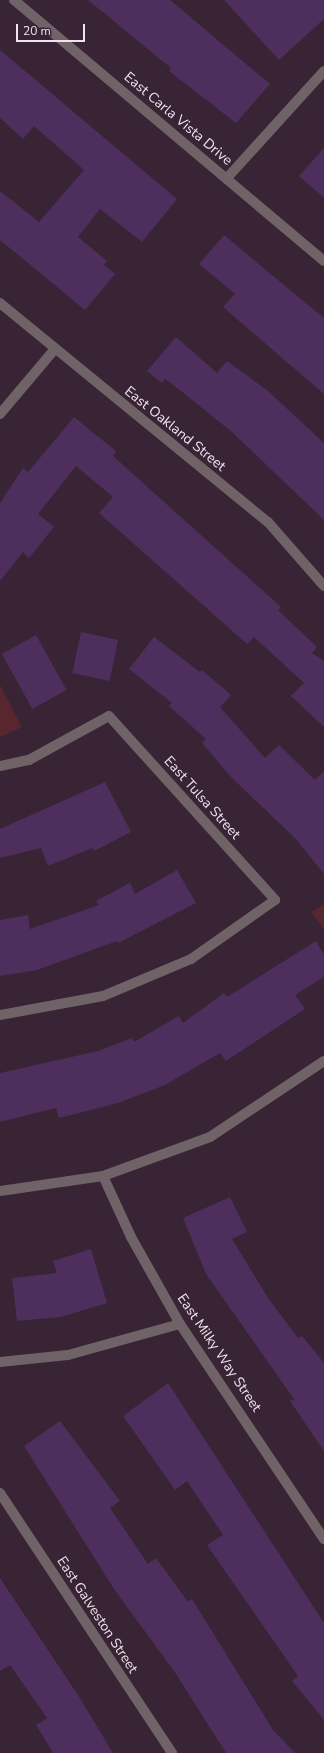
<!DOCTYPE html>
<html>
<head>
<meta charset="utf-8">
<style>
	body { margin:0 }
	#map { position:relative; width:324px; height:1753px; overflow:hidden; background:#392435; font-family:"Nunito Sans",sans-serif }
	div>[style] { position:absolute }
	.green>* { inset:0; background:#57262e }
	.building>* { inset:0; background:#4d2e5d; transform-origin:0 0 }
	.minor>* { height:10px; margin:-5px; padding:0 5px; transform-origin:5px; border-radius:5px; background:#706368 }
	span { translate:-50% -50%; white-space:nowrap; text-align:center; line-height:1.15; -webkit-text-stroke:3px #392435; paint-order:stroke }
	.street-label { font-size:14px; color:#f1e2ee }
	.scale { position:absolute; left:16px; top:24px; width:69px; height:18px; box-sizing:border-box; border:2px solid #f1e2ee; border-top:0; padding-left:5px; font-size:12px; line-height:14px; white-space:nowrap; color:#f1e2ee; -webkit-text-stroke:3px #392435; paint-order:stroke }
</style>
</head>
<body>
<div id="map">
	<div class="green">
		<i style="clip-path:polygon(0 685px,22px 727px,0 737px)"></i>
		<i style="clip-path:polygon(324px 904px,324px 929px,311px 912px)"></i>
	</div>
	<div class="building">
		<i style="clip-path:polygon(88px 0,170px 0,270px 84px,236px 123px,169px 71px,171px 68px)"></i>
		<i style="clip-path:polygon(224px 0,324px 0,324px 19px,279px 60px)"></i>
		<i style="clip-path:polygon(0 50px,177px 199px,142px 242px,100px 209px,78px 237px,107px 261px,104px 265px,115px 274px,85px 310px,0 240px,0 191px,39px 222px,84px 170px,34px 126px,23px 139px,0 118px)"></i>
		<i style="clip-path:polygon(324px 148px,324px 198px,299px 176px)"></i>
		<i style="clip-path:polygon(224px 235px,324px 318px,324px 394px,223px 307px,235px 294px,199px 264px)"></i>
		<i style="clip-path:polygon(176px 337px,217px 373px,227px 361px,268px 391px,324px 443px,324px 520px,232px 432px,181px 391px,165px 379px,162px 383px,147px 371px)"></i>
		<i style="clip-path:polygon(74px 417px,116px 451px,113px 456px,281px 607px,278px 610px,317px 647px,312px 653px,324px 661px,324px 727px,291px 696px,304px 683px,254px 637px,247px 644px,99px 513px,113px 497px,76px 466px,38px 514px,54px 527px,29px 558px,23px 552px,0 581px,0 503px,23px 468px,28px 472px)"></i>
		<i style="left:81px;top:632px;width:38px;height:42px;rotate:12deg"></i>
		<i style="left:36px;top:635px;width:63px;height:39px;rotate:61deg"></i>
		<i style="clip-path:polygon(154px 637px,200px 672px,202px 670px,231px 695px,220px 707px,265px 758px,279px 745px,315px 780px,324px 771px,324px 874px,296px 839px,232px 778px,202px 743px,206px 739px,169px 706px,172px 703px,129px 669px)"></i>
		<i style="clip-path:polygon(105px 782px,131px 832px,94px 851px,92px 848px,48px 866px,41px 848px,0 858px,0 829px)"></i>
		<i style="clip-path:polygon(177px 870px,196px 903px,118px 943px,117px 941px,37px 970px,0 976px,0 920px,28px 915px,30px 929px,99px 905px,96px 901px,130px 883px,135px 894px)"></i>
		<i style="clip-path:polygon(316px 941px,324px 955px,324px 977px,295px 995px,305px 1009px,226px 1061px,220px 1053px,165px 1085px,118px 1103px,59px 1118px,56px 1108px,0 1122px,0 1073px,98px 1051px,132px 1038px,134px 1042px,179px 1016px,183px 1023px,224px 993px,227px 997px)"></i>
		<i style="clip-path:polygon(230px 1197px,247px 1232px,232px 1239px,268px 1298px,298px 1338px,302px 1336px,324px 1363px,324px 1451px,290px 1401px,294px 1399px,206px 1274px,183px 1218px)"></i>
		<i style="clip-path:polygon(91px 1249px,107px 1303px,61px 1317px,17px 1321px,12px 1278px,57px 1273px,53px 1261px)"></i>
		<i style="clip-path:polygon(168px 1383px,324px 1623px,324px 1720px,292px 1681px,298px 1676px,207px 1545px,223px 1535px,187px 1481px,175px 1490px,123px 1416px)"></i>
		<i style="clip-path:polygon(60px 1421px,120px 1501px,110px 1508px,148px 1564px,156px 1558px,188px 1602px,192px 1599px,273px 1730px,295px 1753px,226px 1753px,176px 1674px,114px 1589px,24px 1446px)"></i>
		<i style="clip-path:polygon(0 1578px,80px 1698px,113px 1753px,53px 1753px,36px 1725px,47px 1718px,10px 1665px,0 1671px)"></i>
	</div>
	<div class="minor">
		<i style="left:14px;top:0;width:405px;rotate:40.1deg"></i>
		<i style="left:227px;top:178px;width:144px;rotate:-47.8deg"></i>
		<i style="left:0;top:303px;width:346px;rotate:39.3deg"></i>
		<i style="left:268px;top:522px;width:85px;rotate:48.8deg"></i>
		<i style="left:0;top:414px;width:84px;rotate:-49.8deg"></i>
		<i style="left:0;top:766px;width:30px;rotate:-12deg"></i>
		<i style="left:29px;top:760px;width:91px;rotate:-28.8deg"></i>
		<i style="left:109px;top:716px;width:248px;rotate:47.9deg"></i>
		<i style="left:275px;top:900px;width:103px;rotate:144.9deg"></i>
		<i style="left:191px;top:959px;width:95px;rotate:157.2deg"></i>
		<i style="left:103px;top:996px;width:105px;rotate:169.5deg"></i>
		<i style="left:103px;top:1176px;width:67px;rotate:65.3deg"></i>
		<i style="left:131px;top:1237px;width:100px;rotate:60.6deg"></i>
		<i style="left:180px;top:1324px;width:259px;rotate:56.2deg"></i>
		<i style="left:0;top:1191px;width:104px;rotate:-8.3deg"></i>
		<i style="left:103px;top:1176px;width:114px;rotate:-20deg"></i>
		<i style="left:210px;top:1137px;width:137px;rotate:-33.7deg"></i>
		<i style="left:0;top:1362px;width:68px;rotate:-5.9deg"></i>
		<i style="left:68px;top:1355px;width:116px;rotate:-15.5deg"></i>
		<i style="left:0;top:1493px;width:312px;rotate:56.5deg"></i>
	</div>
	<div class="street-label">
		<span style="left:178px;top:119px;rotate:40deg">East Carla Vista Drive</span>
		<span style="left:175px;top:429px;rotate:39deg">East Oakland Street</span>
		<span style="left:202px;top:798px;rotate:48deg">East Tulsa Street</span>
		<span style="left:219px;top:1353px;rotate:56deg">East Milky Way Street</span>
		<span style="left:97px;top:1615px;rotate:57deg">East Galveston Street</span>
	</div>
	<div class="scale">20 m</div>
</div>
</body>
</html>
